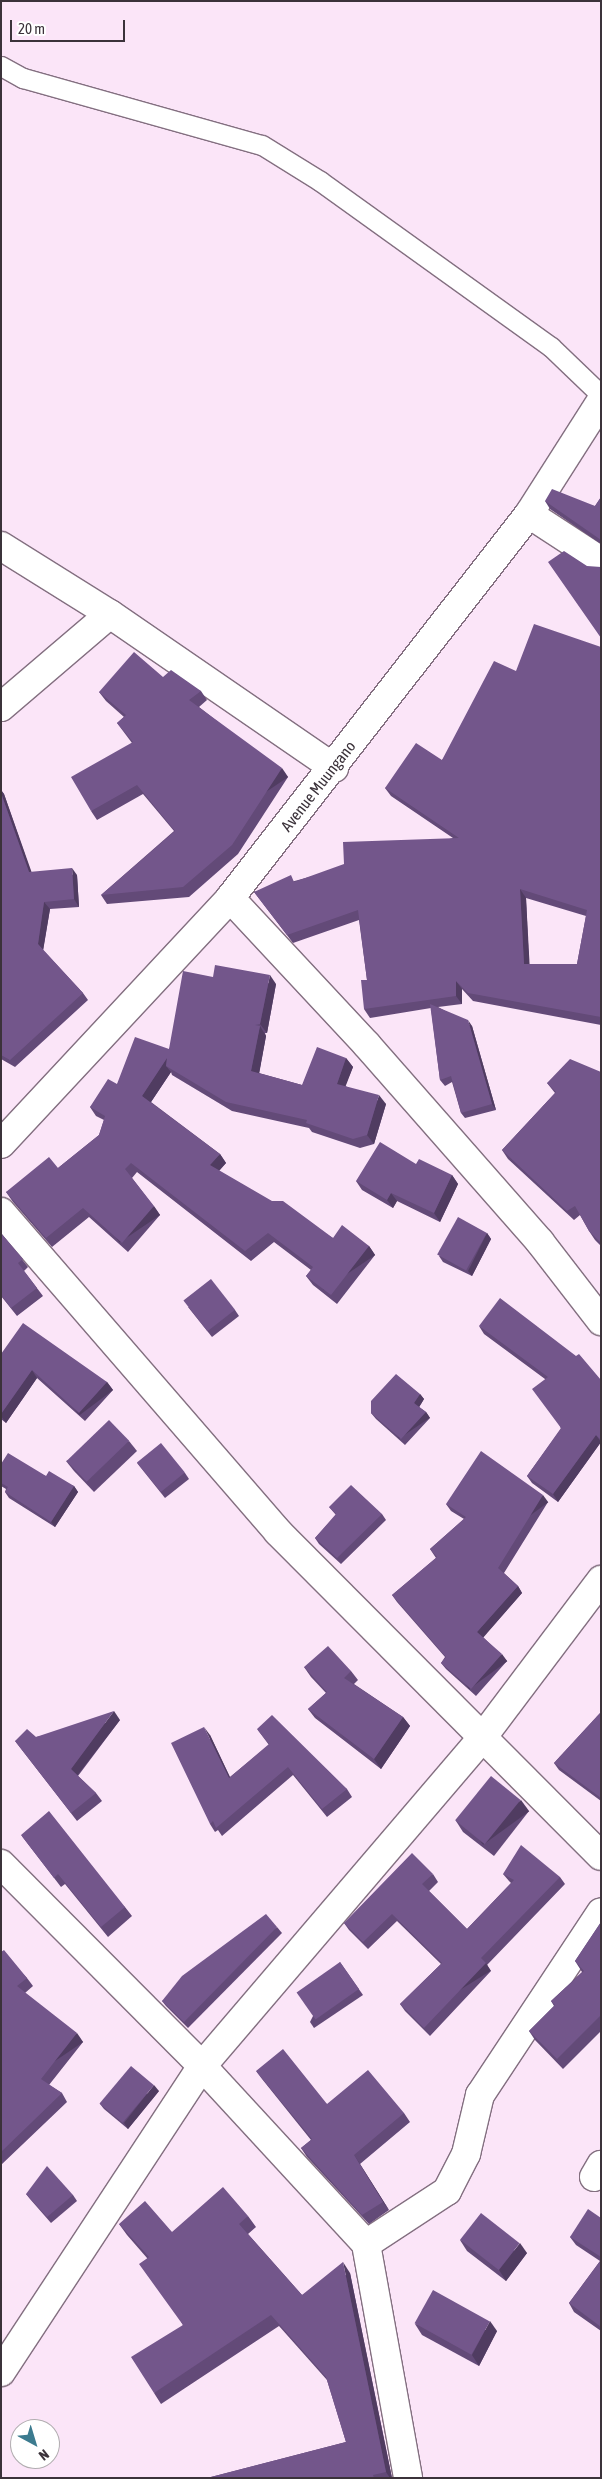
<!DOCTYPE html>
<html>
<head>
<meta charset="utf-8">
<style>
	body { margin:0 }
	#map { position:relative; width:602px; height:2479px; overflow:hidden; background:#fbe5f8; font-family:"Asap Condensed",sans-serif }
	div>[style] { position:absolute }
	.roads { filter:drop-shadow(1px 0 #836f80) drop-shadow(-1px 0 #836f80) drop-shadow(0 1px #836f80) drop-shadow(0 -1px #836f80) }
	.lane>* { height:19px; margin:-9.5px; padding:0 9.5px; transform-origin:9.5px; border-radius:9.5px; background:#fff }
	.street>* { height:28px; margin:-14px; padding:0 14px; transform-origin:14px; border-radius:14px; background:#fff }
	.wall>* { inset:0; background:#634a78 }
	.shaded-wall>* { inset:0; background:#503c61; transform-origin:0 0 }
	.building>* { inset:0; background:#73568b; transform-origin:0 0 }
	span { translate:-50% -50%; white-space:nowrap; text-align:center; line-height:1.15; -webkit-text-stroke:5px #fff; paint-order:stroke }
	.street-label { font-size:16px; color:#3b323a }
	.frame { position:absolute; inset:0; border:2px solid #3b323a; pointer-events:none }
	.north { position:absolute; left:10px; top:2419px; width:50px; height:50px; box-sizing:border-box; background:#fff; border:1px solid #b1adb0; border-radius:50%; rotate:141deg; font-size:14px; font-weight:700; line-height:20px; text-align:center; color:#3b323a }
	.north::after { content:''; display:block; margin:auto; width:18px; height:22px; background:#3c7b8f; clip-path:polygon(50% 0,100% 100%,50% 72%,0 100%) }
	.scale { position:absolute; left:10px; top:20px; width:115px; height:22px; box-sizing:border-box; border:2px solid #3b323a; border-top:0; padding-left:6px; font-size:15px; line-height:18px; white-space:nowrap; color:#3b323a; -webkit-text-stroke:4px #fff; paint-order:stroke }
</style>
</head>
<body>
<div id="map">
	<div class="roads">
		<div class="lane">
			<i style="left:1px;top:66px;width:25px;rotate:29deg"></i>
			<i style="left:23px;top:78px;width:248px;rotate:15.7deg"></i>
			<i style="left:262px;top:145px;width:68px;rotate:31.8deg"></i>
			<i style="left:320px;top:181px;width:284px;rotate:35.7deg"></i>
			<i style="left:551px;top:347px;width:69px;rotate:43.8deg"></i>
		</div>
		<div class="street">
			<i style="left:529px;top:514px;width:86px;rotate:33.1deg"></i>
			<i style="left:1px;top:546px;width:128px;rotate:32deg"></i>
			<i style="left:110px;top:614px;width:272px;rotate:34.5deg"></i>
			<i style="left:1px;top:707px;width:143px;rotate:-40.5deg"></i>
			<i style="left:230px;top:898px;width:201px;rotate:47deg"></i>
			<i style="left:367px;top:1045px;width:262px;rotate:48.7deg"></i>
			<i style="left:540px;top:1242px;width:100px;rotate:52.3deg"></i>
			<i style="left:1px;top:1144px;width:336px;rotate:-47deg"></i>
			<i style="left:230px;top:898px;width:487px;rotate:-52.1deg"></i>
			<i style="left:529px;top:514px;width:134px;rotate:-57.5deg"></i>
			<i style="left:1px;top:1212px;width:423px;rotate:49.1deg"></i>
			<i style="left:278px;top:1532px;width:457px;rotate:45.1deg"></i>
			<i style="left:1px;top:1864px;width:285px;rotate:45.1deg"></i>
			<i style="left:202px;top:2066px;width:242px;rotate:47.3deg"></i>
			<i style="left:366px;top:2244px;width:238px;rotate:79.8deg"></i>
			<i style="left:594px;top:2177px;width:14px;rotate:-60deg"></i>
			<i style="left:366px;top:2244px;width:97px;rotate:-33.2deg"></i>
			<i style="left:447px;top:2191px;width:42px;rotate:-62.8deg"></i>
			<i style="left:466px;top:2154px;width:61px;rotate:-76.7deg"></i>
			<i style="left:480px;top:2095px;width:219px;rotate:-56.5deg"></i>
			<i style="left:1px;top:2372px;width:366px;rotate:-56.7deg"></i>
			<i style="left:202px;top:2066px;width:431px;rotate:-49.5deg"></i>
			<i style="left:482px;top:1738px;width:198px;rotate:-53deg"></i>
		</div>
	</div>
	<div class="wall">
		<i style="clip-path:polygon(601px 497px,601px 544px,550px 509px,545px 501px,595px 506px)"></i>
		<i style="clip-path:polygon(evenodd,601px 647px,601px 1025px,473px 1001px,462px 989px,462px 1004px,438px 1007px,472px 1026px,496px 1110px,465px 1118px,461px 1113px,452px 1082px,445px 1086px,440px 1080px,431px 1008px,370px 1018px,364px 1009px,367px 980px,359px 920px,293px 943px,254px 892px,453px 838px,391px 796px,385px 788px,442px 760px,516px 671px,601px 647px,526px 898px,586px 916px,577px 964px,529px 964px,526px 898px)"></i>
		<i style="clip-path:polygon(163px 677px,201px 691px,207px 700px,199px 707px,288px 777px,238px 854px,189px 897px,107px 904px,101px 895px,174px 831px,143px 794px,97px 820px,91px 811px,132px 743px,117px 723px,124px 717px,106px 701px,99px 692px)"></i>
		<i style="clip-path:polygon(1px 790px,4px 794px,31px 872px,77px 875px,79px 907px,50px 909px,43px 950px,83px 993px,88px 1000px,15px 1067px,1px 1059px)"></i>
		<i style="clip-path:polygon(213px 977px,276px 984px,267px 1033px,265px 1033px,266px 1036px,259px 1073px,302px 1085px,346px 1058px,353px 1067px,345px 1086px,386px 1104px,374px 1144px,360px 1148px,312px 1132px,309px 1128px,232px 1111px,172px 1075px,171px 1072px,151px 1102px,220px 1154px,226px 1163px,219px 1171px,333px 1238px,369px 1246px,375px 1255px,337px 1304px,313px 1285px,306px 1276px,311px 1270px,274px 1242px,251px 1261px,137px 1172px,132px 1178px,160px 1215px,128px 1252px,89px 1217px,52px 1247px,13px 1202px,6px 1192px,58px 1168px,99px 1135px,104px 1120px,96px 1116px,90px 1107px,117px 1084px,169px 1049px)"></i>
		<i style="clip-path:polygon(601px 1072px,601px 1246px,595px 1240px,589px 1231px,580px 1215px,574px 1220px,508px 1159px,502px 1150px,555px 1093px,547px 1083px)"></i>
		<i style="clip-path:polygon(452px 1175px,458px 1184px,440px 1222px,397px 1201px,393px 1208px,362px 1190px,356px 1181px)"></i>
		<i style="clip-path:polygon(1px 1233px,28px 1267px,24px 1271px,43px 1296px,17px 1316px,1px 1296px)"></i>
		<i style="clip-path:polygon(487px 1233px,491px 1239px,472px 1276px,443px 1262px,439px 1256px)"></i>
		<i style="clip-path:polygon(188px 1307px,235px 1310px,239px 1316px,212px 1337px)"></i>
		<i style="clip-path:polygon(479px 1326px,601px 1380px,601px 1442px,558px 1502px,532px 1483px,527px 1476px,561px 1429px,545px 1379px,484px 1334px)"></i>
		<i style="clip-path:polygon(1px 1354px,107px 1382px,113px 1390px,85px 1421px,37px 1378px,6px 1423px,1px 1419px)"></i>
		<i style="clip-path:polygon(420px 1394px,424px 1399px,419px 1407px,426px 1412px,430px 1418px,405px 1445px,376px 1419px,371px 1413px)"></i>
		<i style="clip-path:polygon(129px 1441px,137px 1451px,94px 1492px,74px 1471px,66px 1461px)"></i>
		<i style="clip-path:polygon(137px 1463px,185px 1473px,189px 1479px,165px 1498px)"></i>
		<i style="clip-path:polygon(1px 1464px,46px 1476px,74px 1486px,78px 1492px,55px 1527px,9px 1498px,5px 1492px,6px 1489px,1px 1486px)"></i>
		<i style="clip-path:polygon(548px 1502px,504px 1573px,518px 1586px,522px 1593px,483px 1637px,507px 1661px,476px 1696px,446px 1669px,441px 1663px,445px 1657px,397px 1602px,392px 1595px,436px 1558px,430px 1549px,464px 1519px,451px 1511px,446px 1504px)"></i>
		<i style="clip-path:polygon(329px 1507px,382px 1514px,386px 1520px,341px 1564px,319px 1544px,315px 1538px,336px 1515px)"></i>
		<i style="clip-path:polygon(304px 1667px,351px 1671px,358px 1680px,354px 1684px,403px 1717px,410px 1726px,381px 1769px,315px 1718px,308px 1709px,326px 1693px,311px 1677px)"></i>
		<i style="clip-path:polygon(601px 1712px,601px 1801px,559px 1770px,554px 1763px)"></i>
		<i style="clip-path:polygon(120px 1720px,78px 1776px,96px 1793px,102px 1801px,77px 1821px,15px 1741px,36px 1737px)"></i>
		<i style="clip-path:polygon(257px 1729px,347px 1789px,352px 1797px,327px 1817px,293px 1775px,222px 1836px,218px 1830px,215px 1832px,210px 1824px,210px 1735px,230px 1777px,269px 1745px)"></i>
		<i style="clip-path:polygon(529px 1811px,494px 1856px,463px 1832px,456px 1821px)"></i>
		<i style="clip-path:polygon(21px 1835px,125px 1907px,132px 1916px,108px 1937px,65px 1884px,61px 1887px)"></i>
		<i style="clip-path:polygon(433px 1874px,438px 1882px,429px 1891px,467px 1929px,511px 1883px,509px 1881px,503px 1874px,560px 1877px,565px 1884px,487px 1965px,491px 1971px,430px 2036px,405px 2011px,400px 2004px,441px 1964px,397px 1921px,368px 1949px,349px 1930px,344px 1923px)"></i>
		<i style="clip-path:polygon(601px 1922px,601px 2031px,563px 2069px,535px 2040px,529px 2031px,554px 2006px,551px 2001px,582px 1972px,575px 1961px)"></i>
		<i style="clip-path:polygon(277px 1927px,282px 1933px,188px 2028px,166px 2006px,162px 2001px)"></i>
		<i style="clip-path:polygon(1px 1952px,27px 1978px,33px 1986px,25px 1993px,83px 2042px,49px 2085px,62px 2093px,67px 2102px,1px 2165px)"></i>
		<i style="clip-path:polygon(340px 1962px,363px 1995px,314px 2028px,310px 2022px)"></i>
		<i style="clip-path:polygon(256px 2071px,327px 2104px,404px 2113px,410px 2122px,360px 2164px,389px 2210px,369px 2224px,307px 2157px,301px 2148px,311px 2140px,262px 2079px)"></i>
		<i style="clip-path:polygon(159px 2091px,128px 2129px,104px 2109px,100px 2104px)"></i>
		<i style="clip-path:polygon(26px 2194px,73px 2195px,77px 2201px,51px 2223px,30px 2199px)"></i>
		<i style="clip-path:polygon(248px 2216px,256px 2227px,248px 2234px,302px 2295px,350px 2273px,392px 2478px,207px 2478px,346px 2442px,327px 2380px,279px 2326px,161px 2404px,154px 2393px,183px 2325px,147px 2258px,127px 2235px,119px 2224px,172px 2232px)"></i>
		<i style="clip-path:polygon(601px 2218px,601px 2331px,574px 2312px,569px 2303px,600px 2261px,576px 2245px,570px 2237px)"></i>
		<i style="clip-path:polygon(460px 2240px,527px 2253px,506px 2281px,467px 2251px)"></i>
		<i style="clip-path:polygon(415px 2324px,497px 2331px,479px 2366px,422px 2335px)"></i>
	</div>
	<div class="shaded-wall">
		<i style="left:282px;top:768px;width:11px;height:92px;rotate:56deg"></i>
		<i style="clip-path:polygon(1px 790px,4px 794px,34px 879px,29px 872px,1px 793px)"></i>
		<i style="clip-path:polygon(72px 868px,77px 875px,79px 907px,74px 899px)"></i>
		<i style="clip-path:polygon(520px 889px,526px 898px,530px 972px,524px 964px)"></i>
		<i style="clip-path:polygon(44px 902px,50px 909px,43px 951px,38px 944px)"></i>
		<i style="clip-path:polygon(270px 975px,276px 984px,267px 1033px,260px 1024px)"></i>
		<i style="clip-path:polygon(456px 981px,462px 989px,462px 1004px,456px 996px)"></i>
		<i style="clip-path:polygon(468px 1020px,472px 1026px,496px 1110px,492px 1104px)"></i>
		<i style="clip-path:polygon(260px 1026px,266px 1036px,258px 1080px,251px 1071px)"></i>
		<i style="clip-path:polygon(167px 1058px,166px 1066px,171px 1072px,149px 1105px,142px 1096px)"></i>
		<i style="clip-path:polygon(346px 1058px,353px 1067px,343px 1093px,337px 1084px)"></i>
		<i style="clip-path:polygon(379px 1095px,386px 1104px,374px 1144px,367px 1135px)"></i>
		<i style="clip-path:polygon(220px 1154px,226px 1163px,216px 1174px,210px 1165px)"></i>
		<i style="clip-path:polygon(452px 1175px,458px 1184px,440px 1222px,434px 1213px)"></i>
		<i style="clip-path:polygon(391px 1193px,397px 1201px,393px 1208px,387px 1200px)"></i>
		<i style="left:154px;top:1206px;width:11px;height:49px;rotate:56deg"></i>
		<i style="clip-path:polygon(487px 1233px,491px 1239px,472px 1276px,468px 1271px)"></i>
		<i style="left:369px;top:1246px;width:11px;height:62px;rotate:56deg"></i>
		<i style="clip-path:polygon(32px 1370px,37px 1378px,6px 1423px,1px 1416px,1px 1414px)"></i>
		<i style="left:107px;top:1382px;width:10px;height:42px;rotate:53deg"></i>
		<i style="clip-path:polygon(420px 1394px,424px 1399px,418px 1409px,414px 1403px)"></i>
		<i style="left:426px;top:1412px;width:7px;height:37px;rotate:56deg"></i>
		<i style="clip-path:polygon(596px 1435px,601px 1442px,558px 1502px,553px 1494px)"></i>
		<i style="clip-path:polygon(74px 1486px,78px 1492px,55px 1527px,51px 1522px)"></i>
		<i style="left:543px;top:1495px;width:9px;height:86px;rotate:54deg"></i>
		<i style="clip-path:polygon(518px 1586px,522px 1593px,482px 1639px,477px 1632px)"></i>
		<i style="left:502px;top:1654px;width:9px;height:47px;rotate:54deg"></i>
		<i style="clip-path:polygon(114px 1711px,120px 1720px,76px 1777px,71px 1769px)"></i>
		<i style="clip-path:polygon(403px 1717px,410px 1726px,381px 1769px,374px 1759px)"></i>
		<i style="clip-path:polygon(204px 1727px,210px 1735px,234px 1786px,229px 1778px)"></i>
		<i style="left:521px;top:1800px;width:14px;height:57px;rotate:54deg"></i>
		<i style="left:486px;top:1963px;width:9px;height:90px;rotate:58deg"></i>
		<i style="left:77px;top:2033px;width:11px;height:58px;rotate:56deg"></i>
		<i style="clip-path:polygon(154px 2085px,159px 2091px,128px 2129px,124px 2123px)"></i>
		<i style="clip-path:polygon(354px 2155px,360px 2164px,389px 2210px,383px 2202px)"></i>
		<i style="clip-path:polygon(520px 2243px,527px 2253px,506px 2281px,499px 2270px)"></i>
		<i style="clip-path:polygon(343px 2262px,350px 2273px,392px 2478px,390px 2478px,386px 2472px)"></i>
		<i style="clip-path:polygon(490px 2321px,497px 2331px,479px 2366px,472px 2355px)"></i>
	</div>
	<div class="building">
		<i style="clip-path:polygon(552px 489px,595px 506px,601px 497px,601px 540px,545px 501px)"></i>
		<i style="clip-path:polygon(564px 551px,587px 566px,601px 567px,601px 638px,548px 562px)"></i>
		<i style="clip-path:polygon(evenodd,534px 624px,601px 647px,601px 1017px,468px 993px,456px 981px,456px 996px,364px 1009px,361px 980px,367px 980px,358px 910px,287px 935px,254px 892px,291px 875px,294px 882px,344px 864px,343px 842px,459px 838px,385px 788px,416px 743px,442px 760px,494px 661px,516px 671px,534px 624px,520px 889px,587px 910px,577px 964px,524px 964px,520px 889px)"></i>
		<i style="clip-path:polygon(134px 652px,163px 677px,171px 670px,201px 691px,189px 700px,282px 768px,232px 845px,183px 887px,101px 895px,175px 831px,137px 785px,91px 811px,71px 777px,133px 742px,117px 723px,126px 715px,99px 692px)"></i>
		<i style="clip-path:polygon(1px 793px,29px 872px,72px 868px,74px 899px,44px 902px,38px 944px,83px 993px,10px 1060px,1px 1055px)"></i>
		<i style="clip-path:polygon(215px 965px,270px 975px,260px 1024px,255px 1025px,260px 1026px,251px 1071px,302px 1085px,317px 1047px,346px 1058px,337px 1084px,379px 1095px,367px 1135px,353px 1139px,306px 1123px,307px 1120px,226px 1102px,166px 1066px,167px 1058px,142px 1096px,220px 1154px,210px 1165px,272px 1201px,283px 1201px,333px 1238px,342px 1225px,369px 1246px,331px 1295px,306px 1276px,313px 1267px,268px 1233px,245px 1251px,131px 1163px,125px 1169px,154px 1206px,122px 1243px,83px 1208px,46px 1238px,6px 1192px,49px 1157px,58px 1168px,99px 1135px,105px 1116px,90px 1107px,108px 1079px,117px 1084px,135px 1037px,169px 1049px,183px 971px,213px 977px)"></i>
		<i style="clip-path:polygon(430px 1004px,468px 1020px,492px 1104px,461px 1113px,451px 1076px,440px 1080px)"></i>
		<i style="clip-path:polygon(570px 1059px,601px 1072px,601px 1243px,589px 1231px,575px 1206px,567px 1211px,502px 1150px,556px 1092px,547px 1083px)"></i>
		<i style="clip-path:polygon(380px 1142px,416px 1164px,419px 1159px,452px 1175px,434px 1213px,391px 1193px,387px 1200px,356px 1181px)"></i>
		<i style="left:458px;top:1217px;width:33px;height:43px;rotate:29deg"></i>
		<i style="clip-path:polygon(1px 1233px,23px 1259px,18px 1263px,37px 1288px,11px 1308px,1px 1295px)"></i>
		<i style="left:211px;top:1279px;width:39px;height:35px;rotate:52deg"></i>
		<i style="clip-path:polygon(500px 1298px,576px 1356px,579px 1354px,601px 1380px,601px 1440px,596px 1435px,553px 1494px,527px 1476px,561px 1428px,532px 1389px,548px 1377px,479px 1326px)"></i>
		<i style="clip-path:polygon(23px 1323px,107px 1382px,79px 1413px,32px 1370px,1px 1414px,1px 1354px)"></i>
		<i style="clip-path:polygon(396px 1374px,420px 1394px,414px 1403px,426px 1412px,401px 1439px,371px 1413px,371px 1401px)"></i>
		<i style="left:109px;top:1420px;width:29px;height:59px;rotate:46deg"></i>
		<i style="left:161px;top:1443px;width:38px;height:31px;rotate:51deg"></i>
		<i style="clip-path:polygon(481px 1451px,543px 1495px,498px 1568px,518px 1586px,477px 1632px,502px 1654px,471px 1689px,441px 1663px,446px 1657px,392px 1595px,437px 1557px,430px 1549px,466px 1517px,446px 1504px)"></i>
		<i style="clip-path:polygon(8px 1453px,46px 1476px,49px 1471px,74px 1486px,51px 1522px,5px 1492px,8px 1487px,1px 1483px,1px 1464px)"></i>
		<i style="clip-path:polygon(351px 1485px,382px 1514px,337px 1558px,315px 1538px,336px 1514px,329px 1507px)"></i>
		<i style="clip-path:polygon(328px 1646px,351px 1671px,344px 1678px,403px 1717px,374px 1759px,308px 1709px,327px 1692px,304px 1667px)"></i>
		<i style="clip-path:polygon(114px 1711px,71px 1769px,96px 1793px,71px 1813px,15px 1741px,27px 1729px,36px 1737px)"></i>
		<i style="clip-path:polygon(601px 1712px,601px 1798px,554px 1763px)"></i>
		<i style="clip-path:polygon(272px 1715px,347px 1789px,322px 1809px,288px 1767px,216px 1828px,213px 1821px,210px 1824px,171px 1743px,204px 1727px,229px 1778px,269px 1744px,257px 1729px)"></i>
		<i style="left:491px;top:1776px;width:38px;height:57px;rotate:39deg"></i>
		<i style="clip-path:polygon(49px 1811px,125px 1907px,101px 1927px,58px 1874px,54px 1878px,21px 1835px)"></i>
		<i style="clip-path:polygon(521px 1845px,560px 1877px,481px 1958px,486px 1963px,424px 2028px,400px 2004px,442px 1963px,392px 1914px,363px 1942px,344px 1923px,412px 1853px,433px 1874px,422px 1884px,467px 1929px,514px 1880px,503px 1874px)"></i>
		<i style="clip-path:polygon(266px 1914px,277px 1927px,184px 2022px,162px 2001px,182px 1976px)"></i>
		<i style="clip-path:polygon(601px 1922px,601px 2015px,557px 2059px,529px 2031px,555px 2005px,551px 2001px,584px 1971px,575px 1961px)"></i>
		<i style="clip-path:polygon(4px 1950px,27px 1978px,17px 1986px,77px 2033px,41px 2079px,62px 2093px,1px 2152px,1px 1952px)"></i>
		<i style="left:340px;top:1962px;width:33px;height:53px;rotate:55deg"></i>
		<i style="clip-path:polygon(283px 2049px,327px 2104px,368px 2070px,404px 2113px,354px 2155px,383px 2202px,362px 2215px,301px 2148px,312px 2139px,256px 2071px)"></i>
		<i style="left:131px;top:2066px;width:30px;height:49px;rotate:40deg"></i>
		<i style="clip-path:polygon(47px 2166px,73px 2195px,47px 2217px,26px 2194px)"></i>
		<i style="clip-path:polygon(223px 2187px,248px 2216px,239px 2224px,302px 2295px,343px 2262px,386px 2472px,373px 2475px,374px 2478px,207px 2478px,346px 2442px,326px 2377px,271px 2315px,154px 2393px,131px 2357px,183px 2325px,139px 2264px,149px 2257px,119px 2224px,145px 2201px,172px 2232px)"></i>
		<i style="clip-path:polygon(588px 2209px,601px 2218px,601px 2257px,570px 2237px)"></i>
		<i style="left:481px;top:2213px;width:49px;height:34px;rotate:38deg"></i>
		<i style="clip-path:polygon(601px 2260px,601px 2327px,569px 2303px)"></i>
		<i style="left:433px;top:2290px;width:65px;height:38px;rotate:29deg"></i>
	</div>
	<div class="street-label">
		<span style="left:318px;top:786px;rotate:-52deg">Avenue Muungano</span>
	</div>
	<div class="frame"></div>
	<div class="north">N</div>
	<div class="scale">20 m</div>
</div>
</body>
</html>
